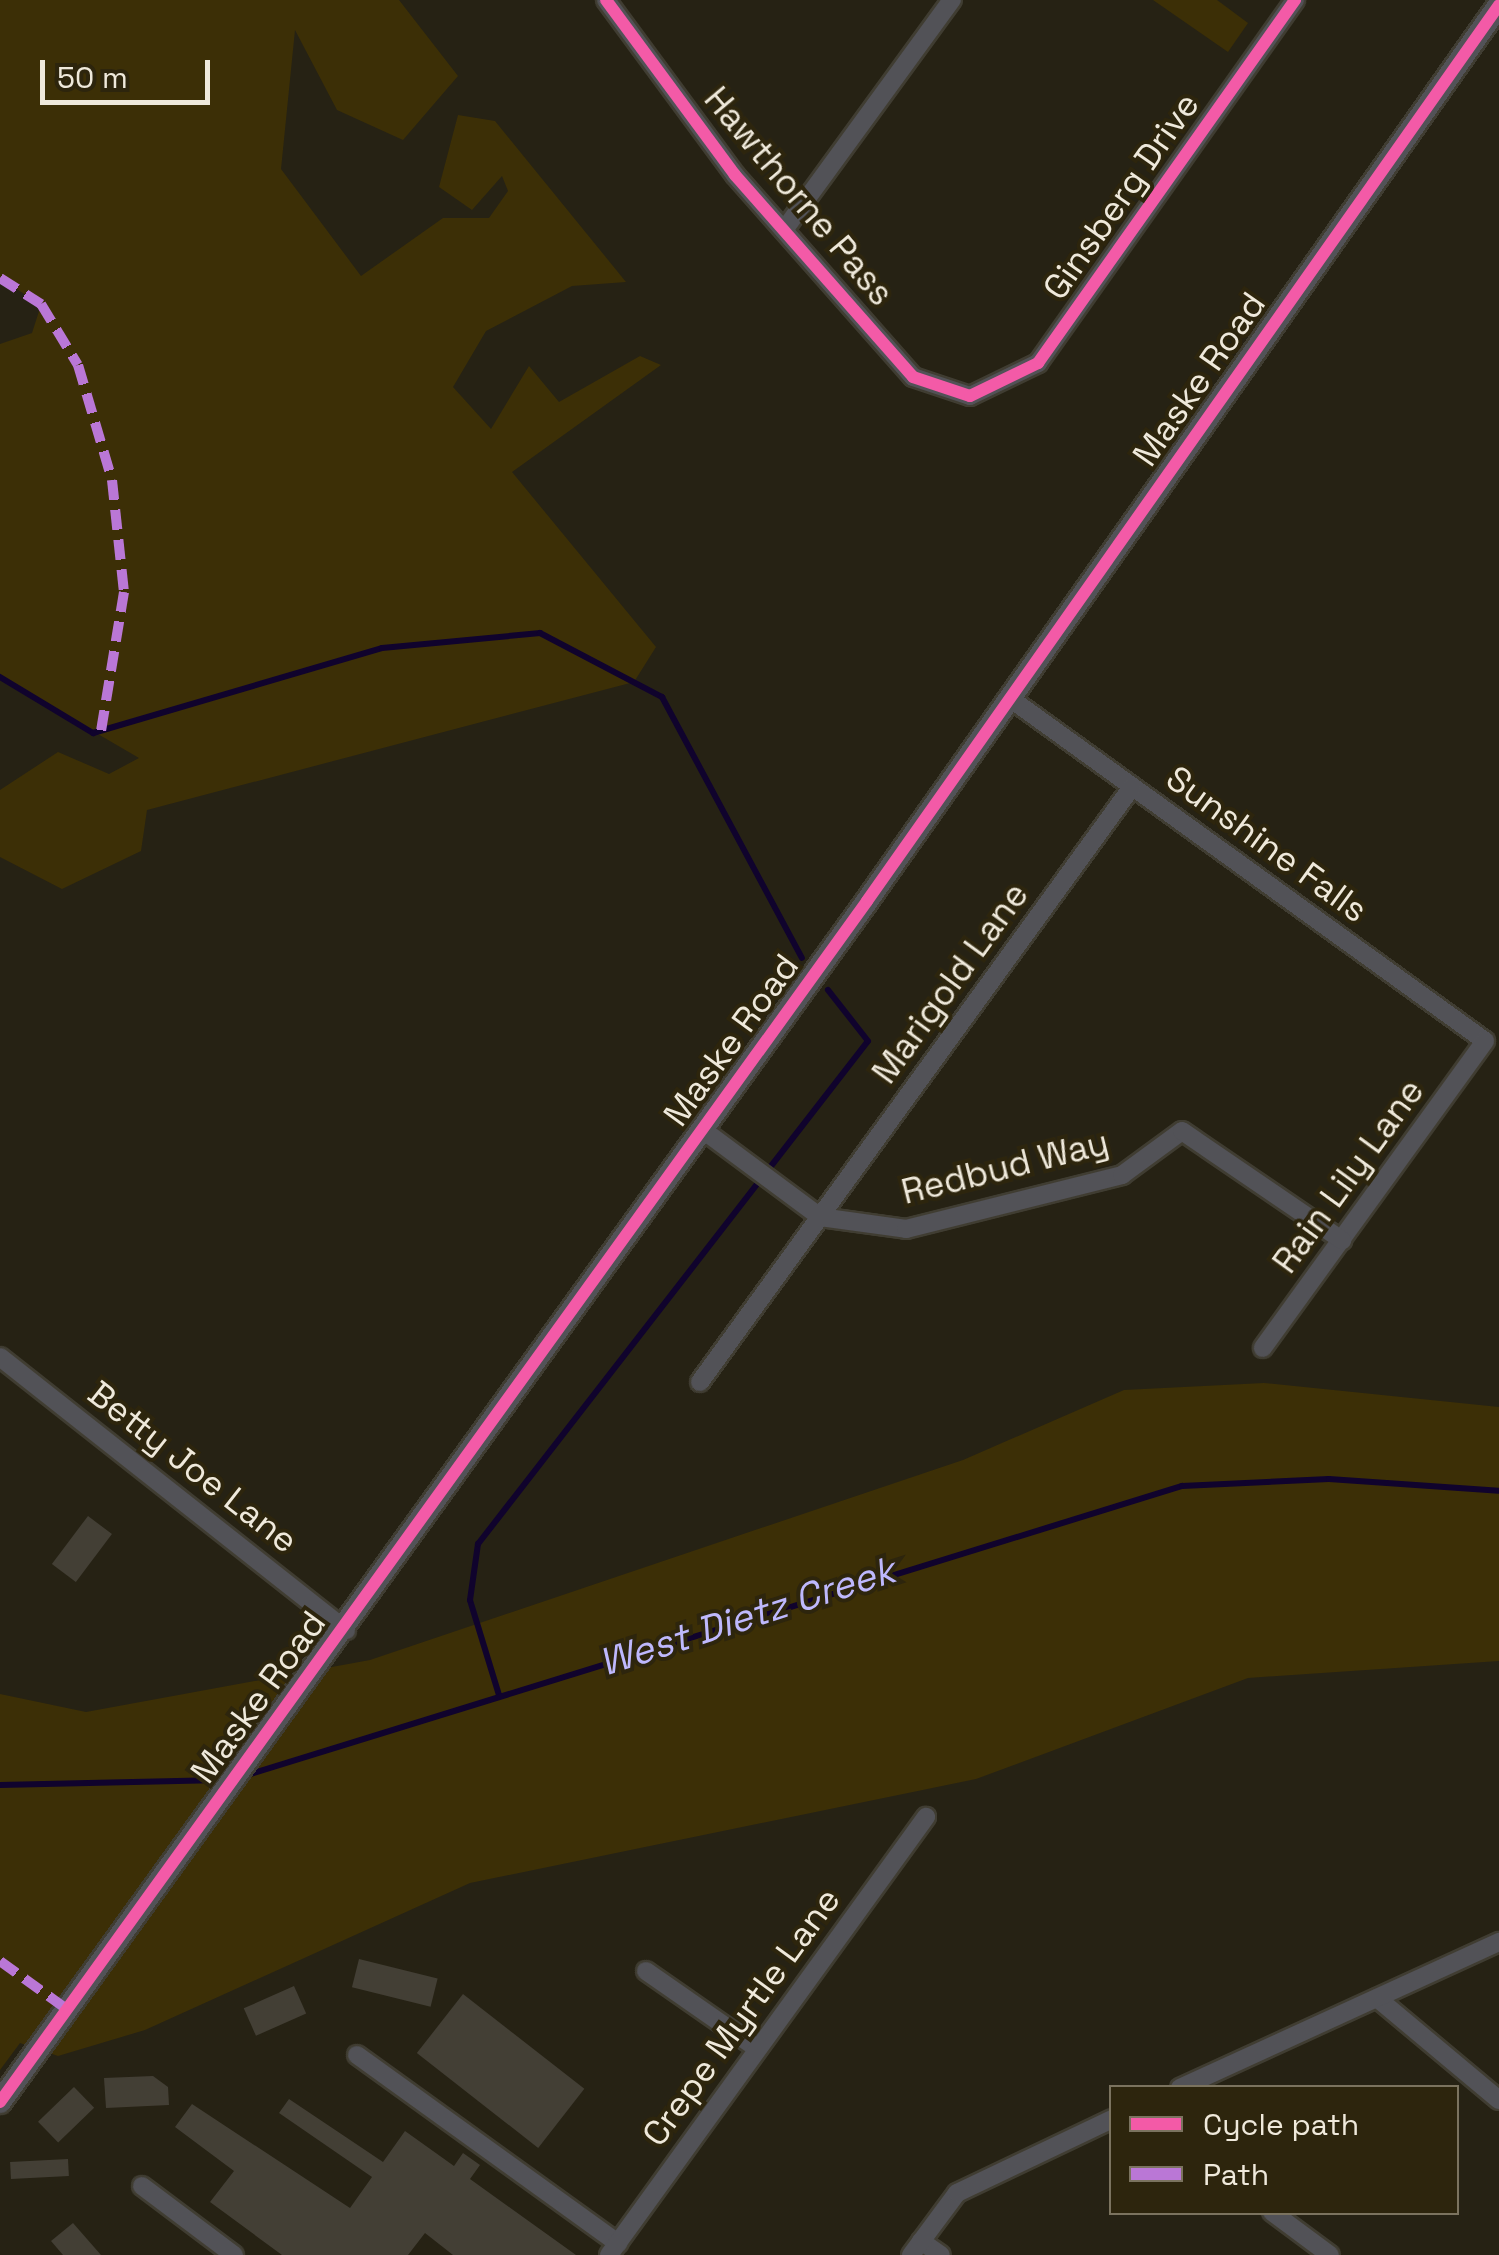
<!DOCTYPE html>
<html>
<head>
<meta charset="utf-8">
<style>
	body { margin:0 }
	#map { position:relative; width:1499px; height:2255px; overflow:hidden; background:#262214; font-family:"Space Grotesk",sans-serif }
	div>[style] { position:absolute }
	.green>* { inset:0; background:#3c2f06 }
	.stream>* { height:6px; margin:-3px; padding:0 3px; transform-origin:3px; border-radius:3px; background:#10032d }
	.building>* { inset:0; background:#433f35; transform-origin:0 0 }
	.roads { filter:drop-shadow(2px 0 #403d32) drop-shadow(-2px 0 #403d32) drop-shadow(0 2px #403d32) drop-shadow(0 -2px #403d32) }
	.minor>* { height:18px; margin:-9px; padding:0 9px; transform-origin:9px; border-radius:9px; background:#525257 }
	.tertiary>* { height:22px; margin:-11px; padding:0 11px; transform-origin:11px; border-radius:11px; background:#525257 }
	.quiet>* { height:10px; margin-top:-5px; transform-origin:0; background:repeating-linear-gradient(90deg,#ba77d6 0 20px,transparent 0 30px) }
	.cycleway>* { height:12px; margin:-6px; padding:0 6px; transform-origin:6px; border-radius:6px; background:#f35aa7 }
	span { translate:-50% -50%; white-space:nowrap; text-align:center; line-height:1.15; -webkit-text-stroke:8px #2d250d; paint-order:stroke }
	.street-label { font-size:35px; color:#efe9db }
	.water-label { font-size:38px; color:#beb8fd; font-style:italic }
	.legend { position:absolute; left:1109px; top:2085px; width:350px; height:130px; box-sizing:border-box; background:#2d250d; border:2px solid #7b735f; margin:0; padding:12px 18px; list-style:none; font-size:30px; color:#efe9db }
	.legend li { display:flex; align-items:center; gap:20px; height:50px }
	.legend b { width:50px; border:2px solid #7b735f }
	.scale { position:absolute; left:40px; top:60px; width:170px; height:45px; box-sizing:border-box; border:5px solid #efe9db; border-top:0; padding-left:12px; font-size:30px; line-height:35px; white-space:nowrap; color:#efe9db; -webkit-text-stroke:8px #2d250d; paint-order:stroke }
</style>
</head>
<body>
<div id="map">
	<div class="green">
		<i style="clip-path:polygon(0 0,399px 0,458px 76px,403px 140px,337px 110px,295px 30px,281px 169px,361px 276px,443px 218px,489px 218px,508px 191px,502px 176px,472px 210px,439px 187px,458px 115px,495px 121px,626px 282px,572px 286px,486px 331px,453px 387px,491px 429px,529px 366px,559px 402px,640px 356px,661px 365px,512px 472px,656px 647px,634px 682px,147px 810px,141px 851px,62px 889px,0 857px,0 790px,58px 752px,109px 774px,139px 758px,0 677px,0 344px,32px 333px,41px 305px,0 278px)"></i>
		<i style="clip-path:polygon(1153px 0,1217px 0,1248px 23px,1228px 52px)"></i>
		<i style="clip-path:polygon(1264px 1383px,1499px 1407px,1499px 1661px,1248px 1678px,976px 1779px,470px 1883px,145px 2030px,58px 2056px,20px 2043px,0 2070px,0 1694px,86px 1712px,370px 1660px,963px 1460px,1124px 1390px)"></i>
	</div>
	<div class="stream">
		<i style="left:0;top:677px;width:109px;rotate:31.1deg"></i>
		<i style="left:93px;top:733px;width:301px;rotate:-16.4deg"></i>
		<i style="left:382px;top:648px;width:159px;rotate:-5.4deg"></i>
		<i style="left:540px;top:633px;width:138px;rotate:27.7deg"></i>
		<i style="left:662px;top:697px;width:296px;rotate:61.8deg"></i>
		<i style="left:499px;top:1695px;width:99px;rotate:-107deg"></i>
		<i style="left:470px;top:1600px;width:57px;rotate:-81.9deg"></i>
		<i style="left:478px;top:1544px;width:636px;rotate:-52.21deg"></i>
		<i style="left:868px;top:1041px;width:65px;rotate:-128.1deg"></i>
		<i style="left:244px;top:1776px;width:982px;rotate:-17.18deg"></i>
		<i style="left:1182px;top:1486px;width:147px;rotate:-2.7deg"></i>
		<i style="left:1329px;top:1479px;width:170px;rotate:4deg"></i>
		<i style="left:0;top:1785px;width:222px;rotate:-1.3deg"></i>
	</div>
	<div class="building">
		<i style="left:88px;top:1516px;width:30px;height:60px;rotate:37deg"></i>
		<i style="left:359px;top:1959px;width:81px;height:29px;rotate:14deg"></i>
		<i style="left:294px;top:1986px;width:30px;height:55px;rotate:66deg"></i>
		<i style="left:463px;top:1994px;width:154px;height:75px;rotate:38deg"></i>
		<i style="clip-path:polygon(153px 2076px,168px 2087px,169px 2105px,106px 2108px,104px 2078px)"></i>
		<i style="left:74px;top:2087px;width:29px;height:50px;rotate:46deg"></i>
		<i style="clip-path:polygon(289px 2099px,383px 2162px,405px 2131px,454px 2166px,463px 2153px,480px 2165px,470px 2179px,576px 2255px,453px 2255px,425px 2233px,408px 2255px,282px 2255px,210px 2202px,234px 2171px,175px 2127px,192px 2104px,350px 2208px,372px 2177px,279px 2113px)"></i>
		<i style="left:68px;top:2159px;width:17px;height:58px;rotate:87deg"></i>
		<i style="clip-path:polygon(73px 2223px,101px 2255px,63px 2255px,51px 2241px)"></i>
	</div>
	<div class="roads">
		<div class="minor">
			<i style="left:606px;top:0;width:217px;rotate:53.6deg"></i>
			<i style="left:735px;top:175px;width:269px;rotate:48.6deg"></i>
			<i style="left:913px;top:377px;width:60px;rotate:18.4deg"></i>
			<i style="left:970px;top:396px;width:76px;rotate:-25.9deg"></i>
			<i style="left:1038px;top:363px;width:445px;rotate:-54.7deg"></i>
			<i style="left:784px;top:230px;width:285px;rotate:-53.9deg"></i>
			<i style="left:1011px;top:699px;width:584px;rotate:35.81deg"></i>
			<i style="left:1485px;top:1041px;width:379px;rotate:125.9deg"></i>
			<i style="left:703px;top:1130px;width:146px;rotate:36.6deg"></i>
			<i style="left:820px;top:1217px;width:87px;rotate:7.9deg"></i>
			<i style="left:906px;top:1229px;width:223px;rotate:-14deg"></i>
			<i style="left:1122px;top:1175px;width:74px;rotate:-36.3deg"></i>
			<i style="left:1182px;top:1131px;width:194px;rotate:34.3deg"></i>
			<i style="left:0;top:1357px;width:441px;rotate:38.3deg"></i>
			<i style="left:700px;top:1382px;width:735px;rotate:-54.02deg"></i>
			<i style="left:646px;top:1971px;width:136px;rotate:34.9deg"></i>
			<i style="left:1377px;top:1998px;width:159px;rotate:39.9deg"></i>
			<i style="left:357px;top:2055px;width:322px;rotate:35.8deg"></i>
			<i style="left:1180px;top:2088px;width:351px;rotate:-24.6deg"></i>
			<i style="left:142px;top:2186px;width:115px;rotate:36.9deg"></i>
			<i style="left:1272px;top:2212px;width:72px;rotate:36.6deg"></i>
			<i style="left:921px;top:2241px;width:24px;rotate:35deg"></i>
			<i style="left:609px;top:2255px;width:541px;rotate:-54.11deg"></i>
			<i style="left:911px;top:2255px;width:77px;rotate:-53.4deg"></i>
			<i style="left:957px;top:2193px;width:172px;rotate:-25.5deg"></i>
		</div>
		<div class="tertiary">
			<i style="left:0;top:2102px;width:1481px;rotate:-54.17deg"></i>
			<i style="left:867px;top:901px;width:1096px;rotate:-54.8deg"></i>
		</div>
	</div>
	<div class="quiet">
		<i style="left:0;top:278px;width:49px;rotate:32.4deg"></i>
		<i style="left:41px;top:304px;width:71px;rotate:58.8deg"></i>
		<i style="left:78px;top:365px;width:120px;rotate:73.5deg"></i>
		<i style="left:112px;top:480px;width:113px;rotate:83.9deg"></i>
		<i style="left:124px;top:592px;width:141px;rotate:99.4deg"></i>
		<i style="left:0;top:1961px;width:84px;rotate:35.8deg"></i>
	</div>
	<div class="cycleway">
		<i style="left:606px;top:0;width:217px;rotate:53.6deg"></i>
		<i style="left:735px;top:175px;width:269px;rotate:48.6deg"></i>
		<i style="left:913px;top:377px;width:60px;rotate:18.4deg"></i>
		<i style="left:970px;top:396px;width:76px;rotate:-25.9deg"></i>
		<i style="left:1038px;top:363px;width:445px;rotate:-54.7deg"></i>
		<i style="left:0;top:2102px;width:1481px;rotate:-54.17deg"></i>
		<i style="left:867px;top:901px;width:1096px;rotate:-54.8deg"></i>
	</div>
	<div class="street-label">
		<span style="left:799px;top:196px;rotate:50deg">Hawthorne Pass</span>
		<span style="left:1121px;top:196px;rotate:-55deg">Ginsberg Drive</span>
		<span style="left:1199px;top:379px;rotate:-55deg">Maske Road</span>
		<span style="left:1267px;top:844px;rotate:36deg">Sunshine Falls</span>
		<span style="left:950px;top:983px;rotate:-54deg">Marigold Lane</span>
		<span style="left:731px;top:1040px;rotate:-54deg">Maske Road</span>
		<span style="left:1005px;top:1167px;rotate:-14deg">Redbud Way</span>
		<span style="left:1348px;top:1176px;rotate:-54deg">Rain Lily Lane</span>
		<span style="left:193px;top:1467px;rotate:38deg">Betty Joe Lane</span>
		<span style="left:258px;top:1697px;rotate:-54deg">Maske Road</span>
		<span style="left:741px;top:2017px;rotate:-54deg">Crepe Myrtle Lane</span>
	</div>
	<div class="water-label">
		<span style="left:747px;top:1617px;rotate:-18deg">West Dietz Creek</span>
	</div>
	<ul class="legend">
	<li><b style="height:12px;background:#f35aa7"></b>Cycle path</li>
	<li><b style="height:12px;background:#ba77d6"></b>Path</li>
	</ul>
	<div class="scale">50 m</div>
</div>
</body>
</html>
